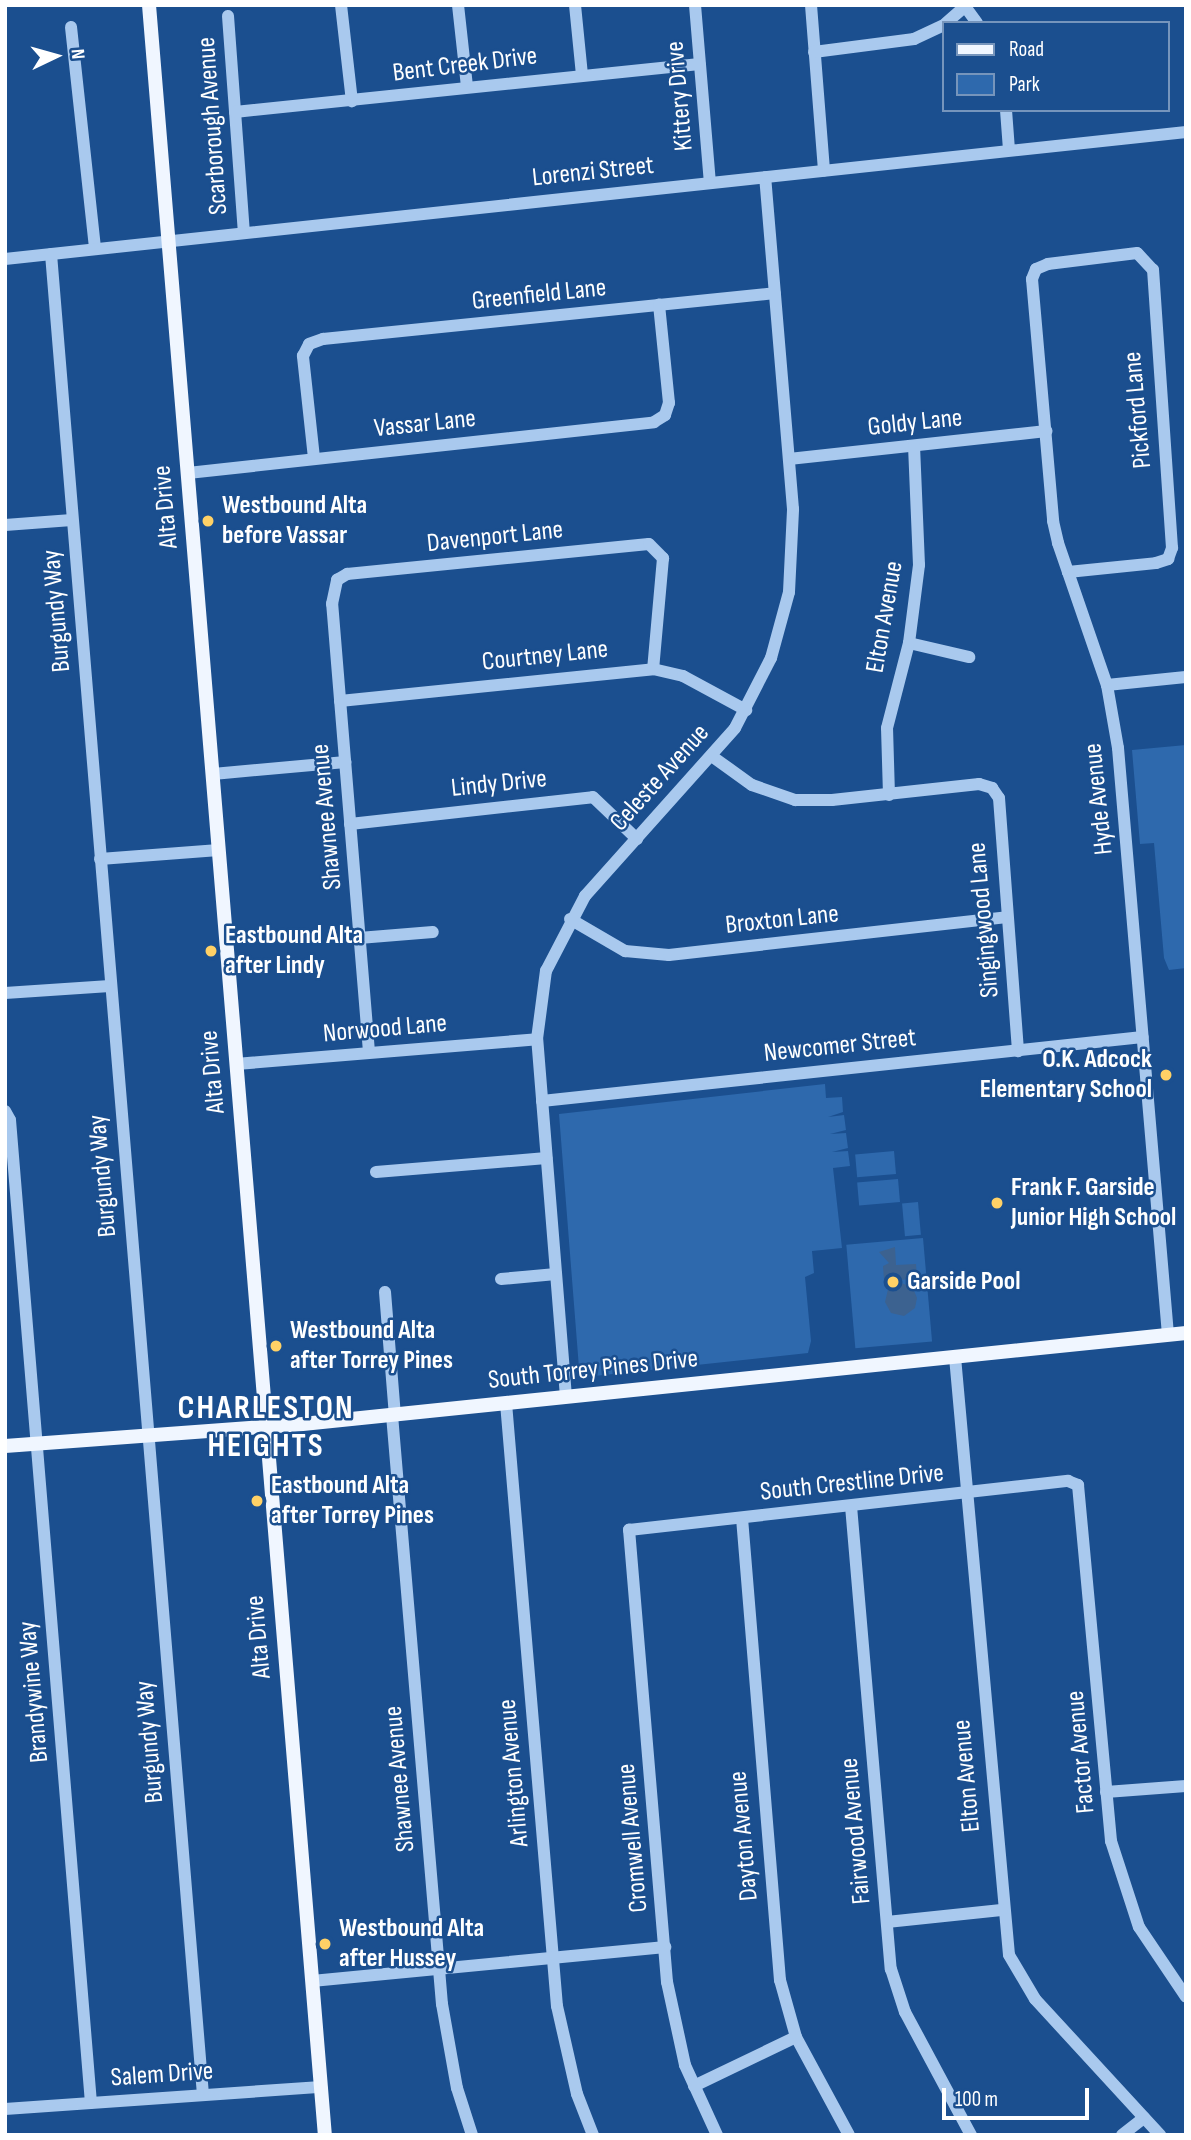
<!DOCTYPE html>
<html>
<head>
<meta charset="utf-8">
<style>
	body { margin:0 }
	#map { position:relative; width:1191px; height:2140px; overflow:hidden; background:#1b4f8f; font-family:"Sofia Sans Condensed",sans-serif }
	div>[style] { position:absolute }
	.green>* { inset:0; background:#2e69ad; transform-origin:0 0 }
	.water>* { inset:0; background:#3c6290 }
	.minor>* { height:12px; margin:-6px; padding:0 6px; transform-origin:6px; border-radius:6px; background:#a9c9ee }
	.major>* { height:14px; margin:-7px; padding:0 7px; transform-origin:7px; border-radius:7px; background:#f0f6ff }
	.dots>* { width:19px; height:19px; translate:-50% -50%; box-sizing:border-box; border:4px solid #1b4f8f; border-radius:50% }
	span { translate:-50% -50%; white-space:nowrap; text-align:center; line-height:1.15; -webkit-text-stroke:5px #1b4f8f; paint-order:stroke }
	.street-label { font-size:26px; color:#fff }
	.poi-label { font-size:26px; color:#fff; font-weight:700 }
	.left { translate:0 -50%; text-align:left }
	.right { translate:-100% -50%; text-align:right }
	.district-label { font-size:33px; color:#fff; font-weight:700; letter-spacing:2px }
	.frame { position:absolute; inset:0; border:7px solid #fff; pointer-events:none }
	.legend { position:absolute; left:942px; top:21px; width:228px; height:91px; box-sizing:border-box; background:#1b4f8f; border:2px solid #7695bc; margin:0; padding:9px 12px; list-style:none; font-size:21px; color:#fff }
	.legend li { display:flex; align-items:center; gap:14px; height:35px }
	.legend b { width:35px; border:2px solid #7695bc }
	.north { position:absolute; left:21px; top:21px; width:70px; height:70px; -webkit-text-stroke:5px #1b4f8f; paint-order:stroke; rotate:85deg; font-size:19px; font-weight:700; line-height:28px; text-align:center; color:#fff }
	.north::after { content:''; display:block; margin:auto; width:24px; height:32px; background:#fff; clip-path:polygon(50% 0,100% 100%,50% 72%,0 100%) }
	.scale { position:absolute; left:942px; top:2088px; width:147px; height:32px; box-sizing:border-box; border:4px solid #fff; border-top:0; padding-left:9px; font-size:21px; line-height:24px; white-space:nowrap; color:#fff; -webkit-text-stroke:5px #1b4f8f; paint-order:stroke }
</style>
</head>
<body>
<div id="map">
	<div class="green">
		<i style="clip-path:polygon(1186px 745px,1186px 968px,1169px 970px,1164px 958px,1154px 843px,1140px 844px,1132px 750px)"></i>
		<i style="clip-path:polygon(825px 1084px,826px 1098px,842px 1097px,843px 1112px,828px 1117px,844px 1115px,846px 1130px,830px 1134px,846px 1133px,848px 1148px,832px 1152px,848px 1151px,850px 1166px,833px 1168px,842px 1248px,812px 1251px,814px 1273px,805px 1277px,811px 1341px,808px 1353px,585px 1377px,579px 1368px,559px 1114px)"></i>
		<i style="left:894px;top:1151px;width:23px;height:39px;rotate:85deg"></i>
		<i style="left:898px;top:1179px;width:23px;height:41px;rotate:85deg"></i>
		<i style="left:918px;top:1202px;width:33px;height:16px;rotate:85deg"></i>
		<i style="left:923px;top:1238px;width:104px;height:77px;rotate:85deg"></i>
	</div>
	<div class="water">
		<i style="clip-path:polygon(895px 1247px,896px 1265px,916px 1264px,917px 1277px,897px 1281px,913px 1288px,917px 1298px,915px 1308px,904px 1316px,891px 1313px,885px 1302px,890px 1281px,884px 1280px,883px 1266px,889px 1263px,879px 1252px)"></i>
	</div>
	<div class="minor">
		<i style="left:341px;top:5px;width:97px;rotate:83.5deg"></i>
		<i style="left:458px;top:5px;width:82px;rotate:83.7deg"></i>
		<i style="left:575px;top:5px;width:70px;rotate:84.3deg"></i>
		<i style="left:695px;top:5px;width:178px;rotate:85.2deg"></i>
		<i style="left:811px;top:5px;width:166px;rotate:85.5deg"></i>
		<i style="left:964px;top:5px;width:22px;rotate:54deg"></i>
		<i style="left:228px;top:16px;width:217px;rotate:85.8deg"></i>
		<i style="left:946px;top:23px;width:28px;rotate:-41deg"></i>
		<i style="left:71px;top:27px;width:223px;rotate:83.8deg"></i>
		<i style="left:814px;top:52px;width:101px;rotate:-7.4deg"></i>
		<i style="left:914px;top:39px;width:33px;rotate:-25deg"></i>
		<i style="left:1006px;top:110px;width:40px;rotate:85.7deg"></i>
		<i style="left:235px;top:112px;width:467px;rotate:-5.9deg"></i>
		<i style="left:51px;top:254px;width:1847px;rotate:85.28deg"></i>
		<i style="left:5px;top:259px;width:1188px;rotate:-6.14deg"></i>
		<i style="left:314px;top:458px;width:103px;rotate:-96.2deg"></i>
		<i style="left:303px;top:356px;width:13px;rotate:-63deg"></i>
		<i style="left:309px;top:344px;width:15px;rotate:-20deg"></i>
		<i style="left:323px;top:339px;width:454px;rotate:-5.8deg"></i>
		<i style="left:789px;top:459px;width:259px;rotate:-6.2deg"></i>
		<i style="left:188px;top:473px;width:469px;rotate:-6.2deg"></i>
		<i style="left:654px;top:422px;width:13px;rotate:-32deg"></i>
		<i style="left:665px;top:415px;width:13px;rotate:-72deg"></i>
		<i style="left:669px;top:403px;width:99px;rotate:-95.8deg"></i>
		<i style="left:5px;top:525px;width:67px;rotate:-4.3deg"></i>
		<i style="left:1068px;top:572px;width:88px;rotate:-5.8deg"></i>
		<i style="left:1156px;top:563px;width:13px;rotate:-18deg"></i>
		<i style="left:1168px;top:559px;width:12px;rotate:-70deg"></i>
		<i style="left:1172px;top:548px;width:279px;rotate:-93.9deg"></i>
		<i style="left:1153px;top:270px;width:23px;rotate:-133deg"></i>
		<i style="left:1137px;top:253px;width:90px;rotate:173deg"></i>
		<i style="left:1048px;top:264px;width:13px;rotate:157deg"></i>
		<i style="left:1036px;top:269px;width:11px;rotate:112deg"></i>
		<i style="left:1032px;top:279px;width:243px;rotate:85deg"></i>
		<i style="left:1053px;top:521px;width:23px;rotate:77deg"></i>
		<i style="left:1058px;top:543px;width:31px;rotate:71deg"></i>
		<i style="left:1068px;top:572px;width:120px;rotate:71deg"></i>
		<i style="left:1107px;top:685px;width:64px;rotate:80.1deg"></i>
		<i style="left:1118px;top:748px;width:589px;rotate:85.13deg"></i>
		<i style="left:909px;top:643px;width:62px;rotate:13.1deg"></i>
		<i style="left:1107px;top:685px;width:79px;rotate:-5.8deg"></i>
		<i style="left:340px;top:701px;width:315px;rotate:-5.8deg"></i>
		<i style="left:653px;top:669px;width:31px;rotate:13deg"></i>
		<i style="left:683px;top:676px;width:72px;rotate:28.4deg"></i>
		<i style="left:713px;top:757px;width:48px;rotate:35.7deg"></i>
		<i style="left:752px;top:785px;width:46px;rotate:19.2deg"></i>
		<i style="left:795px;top:800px;width:37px"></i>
		<i style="left:832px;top:800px;width:148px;rotate:-6.2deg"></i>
		<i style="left:979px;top:784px;width:14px;rotate:17deg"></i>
		<i style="left:992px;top:788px;width:12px;rotate:55deg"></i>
		<i style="left:999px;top:798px;width:254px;rotate:85.7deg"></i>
		<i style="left:213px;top:774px;width:133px;rotate:-5.2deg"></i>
		<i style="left:889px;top:795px;width:67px;rotate:-91.7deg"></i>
		<i style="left:887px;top:728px;width:88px;rotate:-75.5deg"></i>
		<i style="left:909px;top:643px;width:79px;rotate:-82.7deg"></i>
		<i style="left:919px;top:565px;width:119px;rotate:-92.4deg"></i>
		<i style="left:350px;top:824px;width:244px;rotate:-6.3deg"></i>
		<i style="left:593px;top:797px;width:61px;rotate:43.7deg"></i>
		<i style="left:100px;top:859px;width:119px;rotate:-4.3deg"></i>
		<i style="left:570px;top:919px;width:64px;rotate:30.2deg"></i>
		<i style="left:625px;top:951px;width:44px;rotate:5.2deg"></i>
		<i style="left:669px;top:955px;width:340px;rotate:-6.4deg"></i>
		<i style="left:359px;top:938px;width:74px;rotate:-4.6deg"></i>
		<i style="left:5px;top:993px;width:105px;rotate:-3.8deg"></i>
		<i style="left:369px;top:1052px;width:450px;rotate:-94.7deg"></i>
		<i style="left:332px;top:604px;width:25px;rotate:-78deg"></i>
		<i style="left:337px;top:580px;width:12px;rotate:-31deg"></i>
		<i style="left:347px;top:574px;width:303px;rotate:-5.7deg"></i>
		<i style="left:649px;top:544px;width:20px;rotate:45deg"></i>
		<i style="left:663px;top:558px;width:111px;rotate:95.1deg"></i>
		<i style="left:236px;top:1064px;width:302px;rotate:-4.7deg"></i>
		<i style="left:542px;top:1101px;width:604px;rotate:-6.08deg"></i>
		<i style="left:5px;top:1111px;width:10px;rotate:61deg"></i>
		<i style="left:10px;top:1120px;width:986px;rotate:85.29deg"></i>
		<i style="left:376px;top:1172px;width:171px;rotate:-4.7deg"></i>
		<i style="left:501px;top:1279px;width:55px;rotate:-5.2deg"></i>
		<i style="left:385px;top:1292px;width:123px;rotate:85.4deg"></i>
		<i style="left:955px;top:1357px;width:600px;rotate:84.84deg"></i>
		<i style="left:1009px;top:1955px;width:51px;rotate:59.4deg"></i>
		<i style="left:1035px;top:1999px;width:185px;rotate:47.4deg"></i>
		<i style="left:566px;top:1397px;width:359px;rotate:-94.6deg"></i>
		<i style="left:537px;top:1039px;width:69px;rotate:-82.5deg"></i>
		<i style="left:546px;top:971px;width:85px;rotate:-62.5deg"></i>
		<i style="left:585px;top:896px;width:225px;rotate:-48.2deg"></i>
		<i style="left:735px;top:728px;width:79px;rotate:-62.8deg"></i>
		<i style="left:771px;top:658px;width:68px;rotate:-74.7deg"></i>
		<i style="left:789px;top:592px;width:83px;rotate:-87.2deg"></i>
		<i style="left:793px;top:509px;width:333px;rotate:-94.8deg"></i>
		<i style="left:506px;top:1403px;width:605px;rotate:85.17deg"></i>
		<i style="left:557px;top:2006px;width:90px;rotate:77.2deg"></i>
		<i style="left:577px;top:2094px;width:44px;rotate:68.7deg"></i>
		<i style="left:392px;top:1415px;width:591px;rotate:85.15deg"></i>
		<i style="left:442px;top:2004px;width:85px;rotate:79.9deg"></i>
		<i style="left:457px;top:2088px;width:49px;rotate:72.3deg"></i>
		<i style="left:851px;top:1506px;width:465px;rotate:85.1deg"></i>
		<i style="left:891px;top:1969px;width:45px;rotate:72deg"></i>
		<i style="left:905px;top:2012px;width:140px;rotate:61.8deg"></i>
		<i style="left:742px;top:1518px;width:464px;rotate:85.3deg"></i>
		<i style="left:780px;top:1980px;width:59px;rotate:74.3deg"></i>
		<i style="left:796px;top:2037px;width:111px;rotate:61.6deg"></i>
		<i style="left:1106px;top:1792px;width:80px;rotate:-4.3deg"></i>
		<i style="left:887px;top:1922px;width:115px;rotate:-6deg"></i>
		<i style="left:312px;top:1981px;width:355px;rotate:-5.5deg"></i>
		<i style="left:694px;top:2086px;width:113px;rotate:-25.7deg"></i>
		<i style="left:5px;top:2109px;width:317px;rotate:-4deg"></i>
		<i style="left:717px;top:2135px;width:77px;rotate:-114.6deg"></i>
		<i style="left:685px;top:2065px;width:85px;rotate:-102.2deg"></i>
		<i style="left:667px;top:1982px;width:454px;rotate:-94.8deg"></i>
		<i style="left:629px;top:1530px;width:442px;rotate:-6.4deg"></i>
		<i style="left:1068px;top:1481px;width:11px;rotate:22deg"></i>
		<i style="left:1078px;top:1485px;width:358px;rotate:84.7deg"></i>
		<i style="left:1111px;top:1841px;width:90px;rotate:72deg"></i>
		<i style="left:1139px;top:1927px;width:84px;rotate:56.1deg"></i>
		<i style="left:1122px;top:2135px;width:28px;rotate:-38deg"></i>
	</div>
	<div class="major">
		<i style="left:149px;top:5px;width:2137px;rotate:85.28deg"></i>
		<i style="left:5px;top:1446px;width:289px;rotate:-4.2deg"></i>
		<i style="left:293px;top:1425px;width:898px;rotate:-5.88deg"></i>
	</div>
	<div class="dots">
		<i style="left:208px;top:521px;background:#ffd166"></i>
		<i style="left:211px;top:951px;background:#ffd166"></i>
		<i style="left:1166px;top:1075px;background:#ffd166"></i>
		<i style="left:997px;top:1203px;background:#ffd166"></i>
		<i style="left:893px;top:1282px;background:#ffd166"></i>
		<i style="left:276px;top:1346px;background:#ffd166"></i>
		<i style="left:257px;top:1501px;background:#ffd166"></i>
		<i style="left:325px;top:1944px;background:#ffd166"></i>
	</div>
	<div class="street-label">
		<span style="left:465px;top:65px;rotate:-7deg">Bent Creek Drive</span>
		<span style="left:680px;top:96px;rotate:-95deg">Kittery Drive</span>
		<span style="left:213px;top:126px;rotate:-94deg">Scarborough Avenue</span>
		<span style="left:593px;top:172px;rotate:-6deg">Lorenzi Street</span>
		<span style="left:539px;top:295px;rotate:-6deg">Greenfield Lane</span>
		<span style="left:1138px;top:410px;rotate:-95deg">Pickford Lane</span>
		<span style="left:915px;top:423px;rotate:-6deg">Goldy Lane</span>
		<span style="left:425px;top:424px;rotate:-6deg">Vassar Lane</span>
		<span style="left:166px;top:507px;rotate:-95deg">Alta Drive</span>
		<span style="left:495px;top:537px;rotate:-6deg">Davenport Lane</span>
		<span style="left:57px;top:611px;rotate:-95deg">Burgundy Way</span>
		<span style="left:885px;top:617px;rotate:-80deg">Elton Avenue</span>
		<span style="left:545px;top:656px;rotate:-6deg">Courtney Lane</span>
		<span style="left:660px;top:778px;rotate:-48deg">Celeste Avenue</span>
		<span style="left:499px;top:784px;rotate:-6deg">Lindy Drive</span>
		<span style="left:1099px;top:799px;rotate:-96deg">Hyde Avenue</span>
		<span style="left:327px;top:817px;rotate:-95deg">Shawnee Avenue</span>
		<span style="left:782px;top:920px;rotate:-6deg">Broxton Lane</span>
		<span style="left:984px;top:920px;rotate:-95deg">Singingwood Lane</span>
		<span style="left:385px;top:1029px;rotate:-5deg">Norwood Lane</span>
		<span style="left:840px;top:1046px;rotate:-6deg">Newcomer Street</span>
		<span style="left:213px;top:1072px;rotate:-95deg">Alta Drive</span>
		<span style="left:103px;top:1176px;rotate:-95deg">Burgundy Way</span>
		<span style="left:593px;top:1370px;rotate:-6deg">South Torrey Pines Drive</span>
		<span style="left:852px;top:1483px;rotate:-6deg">South Crestline Drive</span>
		<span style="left:259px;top:1637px;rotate:-95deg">Alta Drive</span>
		<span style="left:34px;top:1692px;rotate:-95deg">Brandywine Way</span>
		<span style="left:150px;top:1742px;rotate:-95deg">Burgundy Way</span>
		<span style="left:1081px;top:1752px;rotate:-95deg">Factor Avenue</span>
		<span style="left:514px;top:1773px;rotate:-95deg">Arlington Avenue</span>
		<span style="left:967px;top:1776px;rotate:-95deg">Elton Avenue</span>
		<span style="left:400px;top:1779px;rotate:-95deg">Shawnee Avenue</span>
		<span style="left:856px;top:1831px;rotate:-95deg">Fairwood Avenue</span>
		<span style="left:744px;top:1836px;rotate:-95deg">Dayton Avenue</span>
		<span style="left:633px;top:1838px;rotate:-95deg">Cromwell Avenue</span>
		<span style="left:162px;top:2075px;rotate:-4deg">Salem Drive</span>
	</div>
	<div class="poi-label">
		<span class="left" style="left:222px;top:521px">Westbound Alta<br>before Vassar</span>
		<span class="left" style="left:225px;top:951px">Eastbound Alta<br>after Lindy</span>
		<span class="right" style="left:1152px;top:1075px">O.K. Adcock<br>Elementary School</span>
		<span class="left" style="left:1011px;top:1203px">Frank F. Garside<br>Junior High School</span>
		<span class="left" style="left:907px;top:1282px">Garside Pool</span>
		<span class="left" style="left:290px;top:1346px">Westbound Alta<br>after Torrey Pines</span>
		<span class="left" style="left:271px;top:1501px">Eastbound Alta<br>after Torrey Pines</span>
		<span class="left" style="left:339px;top:1944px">Westbound Alta<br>after Hussey</span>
	</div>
	<div class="district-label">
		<span style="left:266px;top:1428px">CHARLESTON<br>HEIGHTS</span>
	</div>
	<div class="frame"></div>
	<ul class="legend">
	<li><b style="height:9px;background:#f0f6ff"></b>Road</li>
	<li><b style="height:19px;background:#2e69ad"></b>Park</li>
	</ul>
	<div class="north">N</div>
	<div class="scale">100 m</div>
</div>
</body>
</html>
